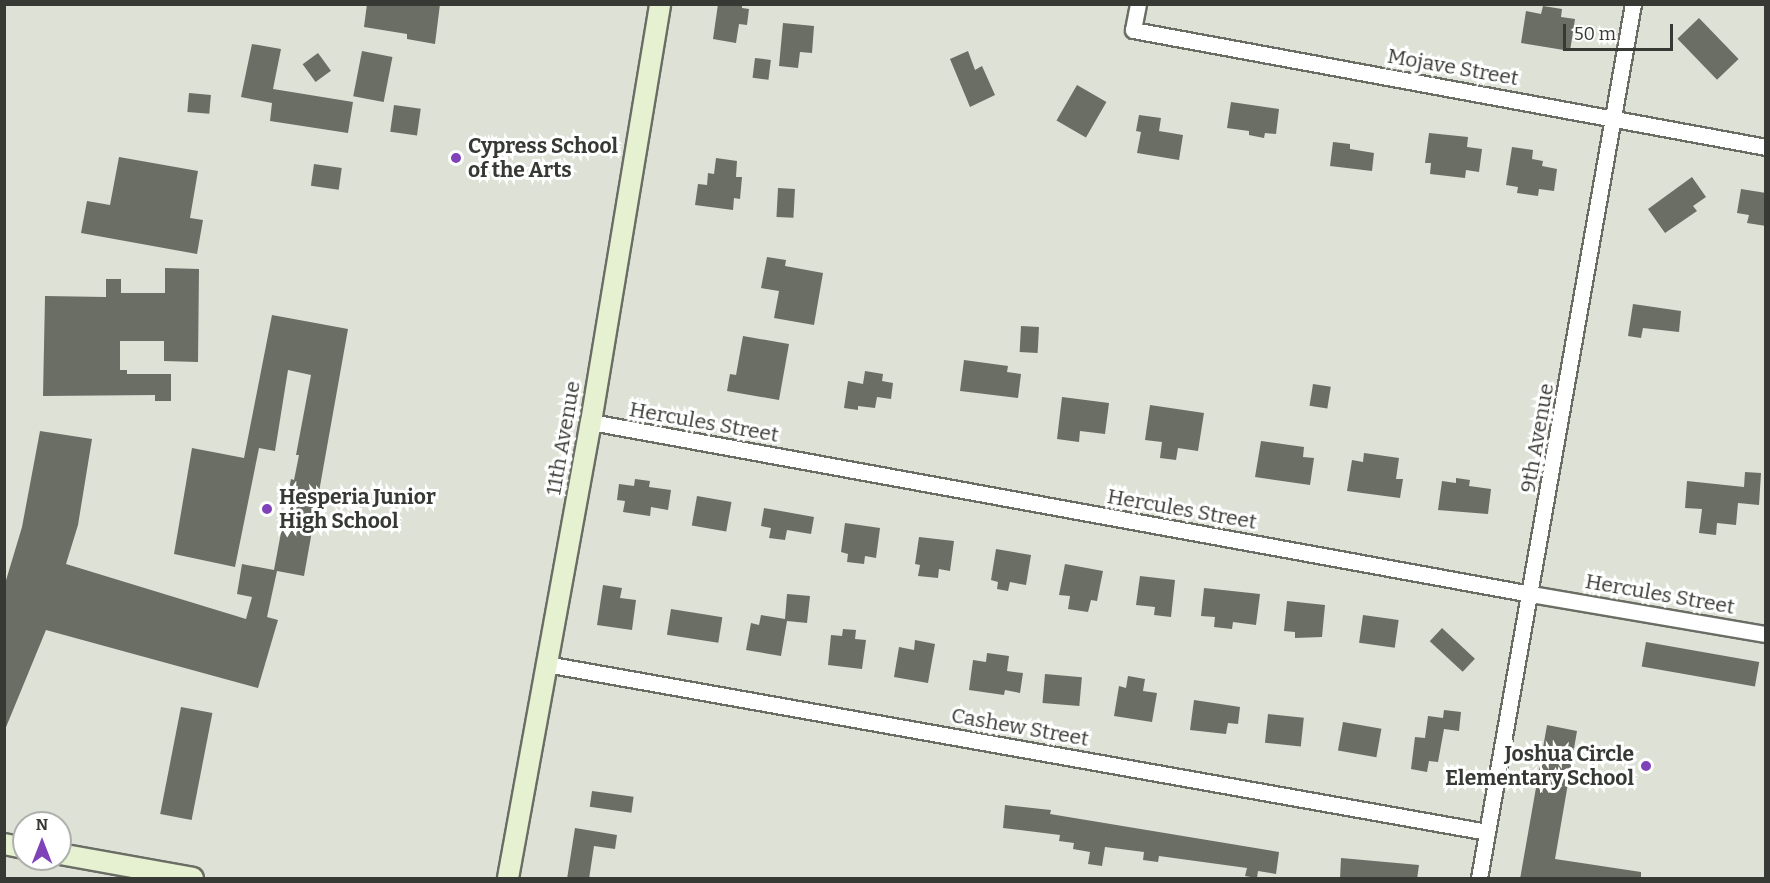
<!DOCTYPE html>
<html>
<head>
<meta charset="utf-8">
<style>
	body { margin:0 }
	#map { position:relative; width:1770px; height:883px; overflow:hidden; background:#dde1d6; font-family:Bitter,serif }
	div>[style] { position:absolute }
	.building>* { inset:0; background:#6a6e64; transform-origin:0 0 }
	.roads { filter:drop-shadow(2px 0 #6a6d64) drop-shadow(-2px 0 #6a6d64) drop-shadow(0 2px #6a6d64) drop-shadow(0 -2px #6a6d64) }
	.street>* { height:15px; margin:-7.5px; padding:0 7.5px; transform-origin:7.5px; border-radius:7.5px; background:#fff }
	.secondary>* { height:20px; margin:-10px; padding:0 10px; transform-origin:10px; border-radius:10px; background:#e6f1d2 }
	.dots>* { width:16px; height:16px; translate:-50% -50%; box-sizing:border-box; border:3px solid #fff; border-radius:50% }
	span { translate:-50% -50%; white-space:nowrap; text-align:center; line-height:1.15; -webkit-text-stroke:6px #fff; paint-order:stroke }
	.street-label { font-size:21px; color:#373934 }
	.poi-label { font-size:21px; color:#373934; font-weight:700 }
	.left { translate:0 -50%; text-align:left }
	.right { translate:-100% -50%; text-align:right }
	.frame { position:absolute; inset:0; border:6px solid #373934; pointer-events:none }
	.north { position:absolute; left:12px; top:811px; width:60px; height:60px; box-sizing:border-box; background:#fff; border:2px solid #afb0ae; border-radius:50%; rotate:0deg; font-size:16px; font-weight:700; line-height:24px; text-align:center; color:#373934 }
	.north::after { content:''; display:block; margin:auto; width:21px; height:27px; background:#8042b8; clip-path:polygon(50% 0,100% 100%,50% 72%,0 100%) }
	.scale { position:absolute; left:1563px; top:24px; width:110px; height:27px; box-sizing:border-box; border:3px solid #373934; border-top:0; padding-left:8px; font-size:18px; line-height:21px; white-space:nowrap; color:#373934; -webkit-text-stroke:4px #fff; paint-order:stroke }
</style>
</head>
<body>
<div id="map">
	<div class="building">
		<i style="clip-path:polygon(367px 4px,440px 4px,435px 44px,407px 39px,407px 34px,364px 27px)"></i>
		<i style="clip-path:polygon(718px 4px,742px 4px,742px 8px,749px 9px,747px 25px,739px 24px,736px 43px,713px 39px)"></i>
		<i style="clip-path:polygon(1543px 6px,1562px 9px,1561px 17px,1575px 19px,1570px 51px,1521px 43px,1526px 11px,1541px 14px)"></i>
		<i style="left:1699px;top:18px;width:57px;height:30px;rotate:46deg"></i>
		<i style="clip-path:polygon(783px 23px,814px 26px,812px 53px,800px 52px,798px 68px,779px 66px)"></i>
		<i style="clip-path:polygon(252px 44px,281px 49px,273px 89px,353px 102px,348px 133px,270px 121px,272px 103px,241px 97px)"></i>
		<i style="left:362px;top:51px;width:31px;height:46px;rotate:11deg"></i>
		<i style="clip-path:polygon(968px 51px,975px 70px,982px 66px,995px 95px,970px 107px,950px 59px)"></i>
		<i style="left:318px;top:53px;width:22px;height:19px;rotate:54deg"></i>
		<i style="left:755px;top:58px;width:16px;height:20px;rotate:7deg"></i>
		<i style="left:1077px;top:85px;width:34px;height:41px;rotate:30deg"></i>
		<i style="left:189px;top:93px;width:22px;height:19px;rotate:5deg"></i>
		<i style="clip-path:polygon(1231px 102px,1279px 109px,1276px 134px,1265px 133px,1264px 138px,1249px 135px,1249px 131px,1227px 128px)"></i>
		<i style="left:394px;top:105px;width:27px;height:27px;rotate:8deg"></i>
		<i style="clip-path:polygon(1139px 115px,1161px 118px,1159px 131px,1183px 135px,1179px 160px,1137px 153px,1141px 132px,1136px 131px)"></i>
		<i style="clip-path:polygon(1429px 133px,1468px 137px,1467px 147px,1482px 149px,1479px 172px,1466px 170px,1465px 178px,1430px 174px,1431px 163px,1425px 163px)"></i>
		<i style="clip-path:polygon(1333px 142px,1350px 144px,1350px 149px,1374px 153px,1372px 171px,1330px 166px)"></i>
		<i style="clip-path:polygon(1512px 147px,1533px 150px,1532px 159px,1543px 161px,1542px 166px,1557px 169px,1554px 191px,1539px 189px,1538px 196px,1517px 193px,1518px 187px,1506px 185px)"></i>
		<i style="clip-path:polygon(119px 157px,198px 171px,190px 218px,203px 220px,197px 254px,81px 233px,87px 201px,110px 205px)"></i>
		<i style="clip-path:polygon(716px 158px,737px 161px,736px 177px,742px 177px,740px 199px,734px 198px,733px 210px,695px 205px,698px 184px,707px 185px,708px 173px,714px 174px)"></i>
		<i style="left:314px;top:164px;width:28px;height:22px;rotate:8deg"></i>
		<i style="clip-path:polygon(1692px 177px,1706px 197px,1693px 206px,1697px 211px,1665px 233px,1648px 209px)"></i>
		<i style="left:778px;top:188px;width:17px;height:29px;rotate:3deg"></i>
		<i style="clip-path:polygon(1741px 189px,1766px 193px,1766px 226px,1747px 223px,1749px 215px,1737px 213px)"></i>
		<i style="clip-path:polygon(767px 257px,786px 260px,785px 266px,823px 273px,814px 325px,774px 318px,779px 291px,761px 288px)"></i>
		<i style="clip-path:polygon(165px 268px,199px 269px,198px 362px,164px 361px,164px 341px,120px 341px,120px 370px,127px 370px,127px 374px,171px 374px,171px 401px,155px 401px,155px 395px,43px 396px,45px 296px,106px 297px,106px 279px,121px 279px,121px 293px,165px 293px)"></i>
		<i style="clip-path:polygon(1633px 304px,1681px 311px,1679px 332px,1643px 328px,1641px 338px,1628px 336px)"></i>
		<i style="clip-path:polygon(272px 315px,348px 329px,304px 576px,277px 571px,267px 617px,278px 620px,258px 688px,46px 630px,4px 732px,4px 587px,22px 527px,40px 431px,92px 439px,78px 525px,66px 564px,246px 619px,252px 597px,237px 594px,242px 564px,274px 570px,291px 479px,294px 480px,299px 455px,296px 455px,311px 375px,288px 370px,275px 451px,259px 448px,235px 567px,174px 554px,192px 448px,244px 458px)"></i>
		<i style="left:1021px;top:326px;width:18px;height:26px;rotate:3deg"></i>
		<i style="clip-path:polygon(743px 336px,789px 344px,779px 400px,727px 391px,730px 374px,736px 375px)"></i>
		<i style="clip-path:polygon(964px 360px,1008px 366px,1007px 372px,1021px 374px,1018px 398px,960px 391px)"></i>
		<i style="clip-path:polygon(865px 371px,883px 374px,882px 381px,893px 383px,891px 399px,877px 397px,875px 408px,858px 406px,858px 410px,844px 408px,848px 381px,863px 384px)"></i>
		<i style="left:1313px;top:384px;width:18px;height:22px;rotate:9deg"></i>
		<i style="clip-path:polygon(1062px 397px,1109px 403px,1105px 434px,1080px 431px,1079px 442px,1057px 439px)"></i>
		<i style="clip-path:polygon(1150px 405px,1204px 413px,1198px 451px,1178px 448px,1176px 460px,1160px 458px,1162px 442px,1145px 440px)"></i>
		<i style="clip-path:polygon(1261px 441px,1304px 447px,1303px 457px,1314px 458px,1310px 485px,1255px 477px)"></i>
		<i style="clip-path:polygon(1364px 453px,1399px 458px,1396px 479px,1403px 479px,1400px 498px,1347px 491px,1352px 460px,1363px 462px)"></i>
		<i style="clip-path:polygon(1745px 472px,1761px 473px,1759px 505px,1738px 503px,1736px 525px,1717px 523px,1716px 535px,1699px 533px,1702px 509px,1685px 508px,1687px 481px,1744px 487px)"></i>
		<i style="clip-path:polygon(1456px 478px,1470px 480px,1469px 486px,1491px 489px,1488px 514px,1438px 510px,1442px 481px,1456px 483px)"></i>
		<i style="clip-path:polygon(635px 479px,650px 481px,649px 487px,671px 490px,668px 510px,651px 507px,650px 516px,623px 512px,625px 501px,617px 500px,619px 484px,634px 486px)"></i>
		<i style="left:697px;top:496px;width:35px;height:30px;rotate:10deg"></i>
		<i style="clip-path:polygon(764px 508px,814px 517px,811px 534px,787px 530px,785px 540px,769px 538px,771px 528px,761px 526px)"></i>
		<i style="clip-path:polygon(845px 523px,880px 528px,876px 558px,865px 556px,864px 564px,847px 562px,848px 554px,841px 552px)"></i>
		<i style="clip-path:polygon(919px 537px,954px 541px,950px 571px,939px 569px,938px 578px,918px 576px,920px 565px,915px 564px)"></i>
		<i style="clip-path:polygon(996px 549px,1031px 555px,1026px 585px,1010px 582px,1008px 591px,997px 589px,998px 582px,991px 580px)"></i>
		<i style="clip-path:polygon(1065px 564px,1103px 571px,1097px 601px,1091px 600px,1088px 612px,1068px 609px,1070px 596px,1059px 595px)"></i>
		<i style="clip-path:polygon(1140px 576px,1175px 580px,1171px 617px,1154px 615px,1155px 607px,1136px 605px)"></i>
		<i style="clip-path:polygon(603px 585px,622px 588px,620px 598px,636px 600px,632px 630px,597px 625px)"></i>
		<i style="clip-path:polygon(1204px 588px,1260px 594px,1256px 625px,1233px 622px,1232px 629px,1214px 627px,1215px 617px,1201px 616px)"></i>
		<i style="clip-path:polygon(787px 594px,810px 596px,807px 623px,787px 621px,781px 656px,746px 650px,751px 623px,759px 625px,761px 615px,785px 619px)"></i>
		<i style="clip-path:polygon(1287px 601px,1325px 605px,1322px 637px,1295px 638px,1295px 632px,1284px 631px)"></i>
		<i style="left:671px;top:609px;width:52px;height:26px;rotate:9deg"></i>
		<i style="left:1363px;top:615px;width:36px;height:28px;rotate:8deg"></i>
		<i style="left:1442px;top:628px;width:45px;height:18px;rotate:43deg"></i>
		<i style="clip-path:polygon(843px 629px,856px 630px,855px 639px,866px 640px,862px 669px,828px 665px,831px 635px,842px 636px)"></i>
		<i style="clip-path:polygon(915px 640px,935px 644px,928px 683px,894px 677px,899px 647px,914px 650px)"></i>
		<i style="left:1646px;top:642px;width:115px;height:25px;rotate:10deg"></i>
		<i style="clip-path:polygon(987px 653px,1009px 656px,1007px 671px,1023px 673px,1020px 693px,1005px 690px,1004px 695px,969px 690px,973px 660px,986px 662px)"></i>
		<i style="left:1045px;top:674px;width:37px;height:29px;rotate:5deg"></i>
		<i style="clip-path:polygon(1128px 676px,1145px 679px,1143px 691px,1157px 693px,1152px 722px,1114px 716px,1119px 686px,1126px 688px)"></i>
		<i style="clip-path:polygon(1194px 700px,1240px 707px,1238px 724px,1228px 723px,1226px 734px,1190px 730px)"></i>
		<i style="left:181px;top:707px;width:32px;height:109px;rotate:11deg"></i>
		<i style="clip-path:polygon(1444px 710px,1461px 712px,1459px 731px,1444px 729px,1438px 762px,1429px 761px,1427px 772px,1411px 769px,1415px 737px,1425px 738px,1428px 716px,1443px 718px)"></i>
		<i style="left:1268px;top:714px;width:36px;height:29px;rotate:6deg"></i>
		<i style="left:1343px;top:722px;width:39px;height:29px;rotate:10deg"></i>
		<i style="clip-path:polygon(1547px 725px,1577px 731px,1555px 859px,1641px 872px,1641px 879px,1520px 879px)"></i>
		<i style="left:592px;top:791px;width:42px;height:16px;rotate:8deg"></i>
		<i style="clip-path:polygon(1005px 805px,1051px 810px,1050px 814px,1279px 852px,1276px 874px,1258px 871px,1257px 878px,1245px 876px,1247px 868px,1159px 856px,1158px 862px,1143px 860px,1144px 852px,1105px 847px,1102px 866px,1088px 864px,1090px 852px,1073px 849px,1074px 843px,1059px 841px,1060px 835px,1003px 828px)"></i>
		<i style="clip-path:polygon(575px 828px,617px 835px,615px 849px,594px 846px,589px 879px,567px 879px)"></i>
		<i style="clip-path:polygon(1341px 858px,1419px 865px,1417px 879px,1340px 879px)"></i>
	</div>
	<div class="roads">
		<div class="street">
			<i style="left:1138px;top:4px;width:26px;rotate:101deg"></i>
			<i style="left:1133px;top:30px;width:644px;rotate:10.47deg"></i>
			<i style="left:591px;top:422px;width:956px;rotate:10.37deg"></i>
			<i style="left:1531px;top:594px;width:238px;rotate:9.7deg"></i>
			<i style="left:546px;top:664px;width:956px;rotate:10.12deg"></i>
			<i style="left:1479px;top:878px;width:887px;rotate:-80.01deg"></i>
		</div>
		<div class="secondary">
			<i style="left:4px;top:844px;width:20px;rotate:11deg"></i>
			<i style="left:60px;top:854px;width:135px;rotate:10.2deg"></i>
			<i style="left:508px;top:878px;width:463px;rotate:-79.7deg"></i>
			<i style="left:591px;top:422px;width:424px;rotate:-80.6deg"></i>
		</div>
	</div>
	<div class="dots">
		<i style="left:456px;top:158px;background:#8042b8"></i>
		<i style="left:267px;top:509px;background:#8042b8"></i>
		<i style="left:1646px;top:766px;background:#8042b8"></i>
	</div>
	<div class="street-label">
		<span style="left:1453px;top:67px;rotate:10deg">Mojave Street</span>
		<span style="left:704px;top:422px;rotate:10deg">Hercules Street</span>
		<span style="left:563px;top:438px;rotate:-80deg">11th Avenue</span>
		<span style="left:1537px;top:438px;rotate:-80deg">9th Avenue</span>
		<span style="left:1182px;top:509px;rotate:10deg">Hercules Street</span>
		<span style="left:1660px;top:594px;rotate:10deg">Hercules Street</span>
		<span style="left:1020px;top:727px;rotate:10deg">Cashew Street</span>
	</div>
	<div class="poi-label">
		<span class="left" style="left:468px;top:158px">Cypress School<br>of the Arts</span>
		<span class="left" style="left:279px;top:509px">Hesperia Junior<br>High School</span>
		<span class="right" style="left:1634px;top:766px">Joshua Circle<br>Elementary School</span>
	</div>
	<div class="frame"></div>
	<div class="north">N</div>
	<div class="scale">50 m</div>
</div>
</body>
</html>
